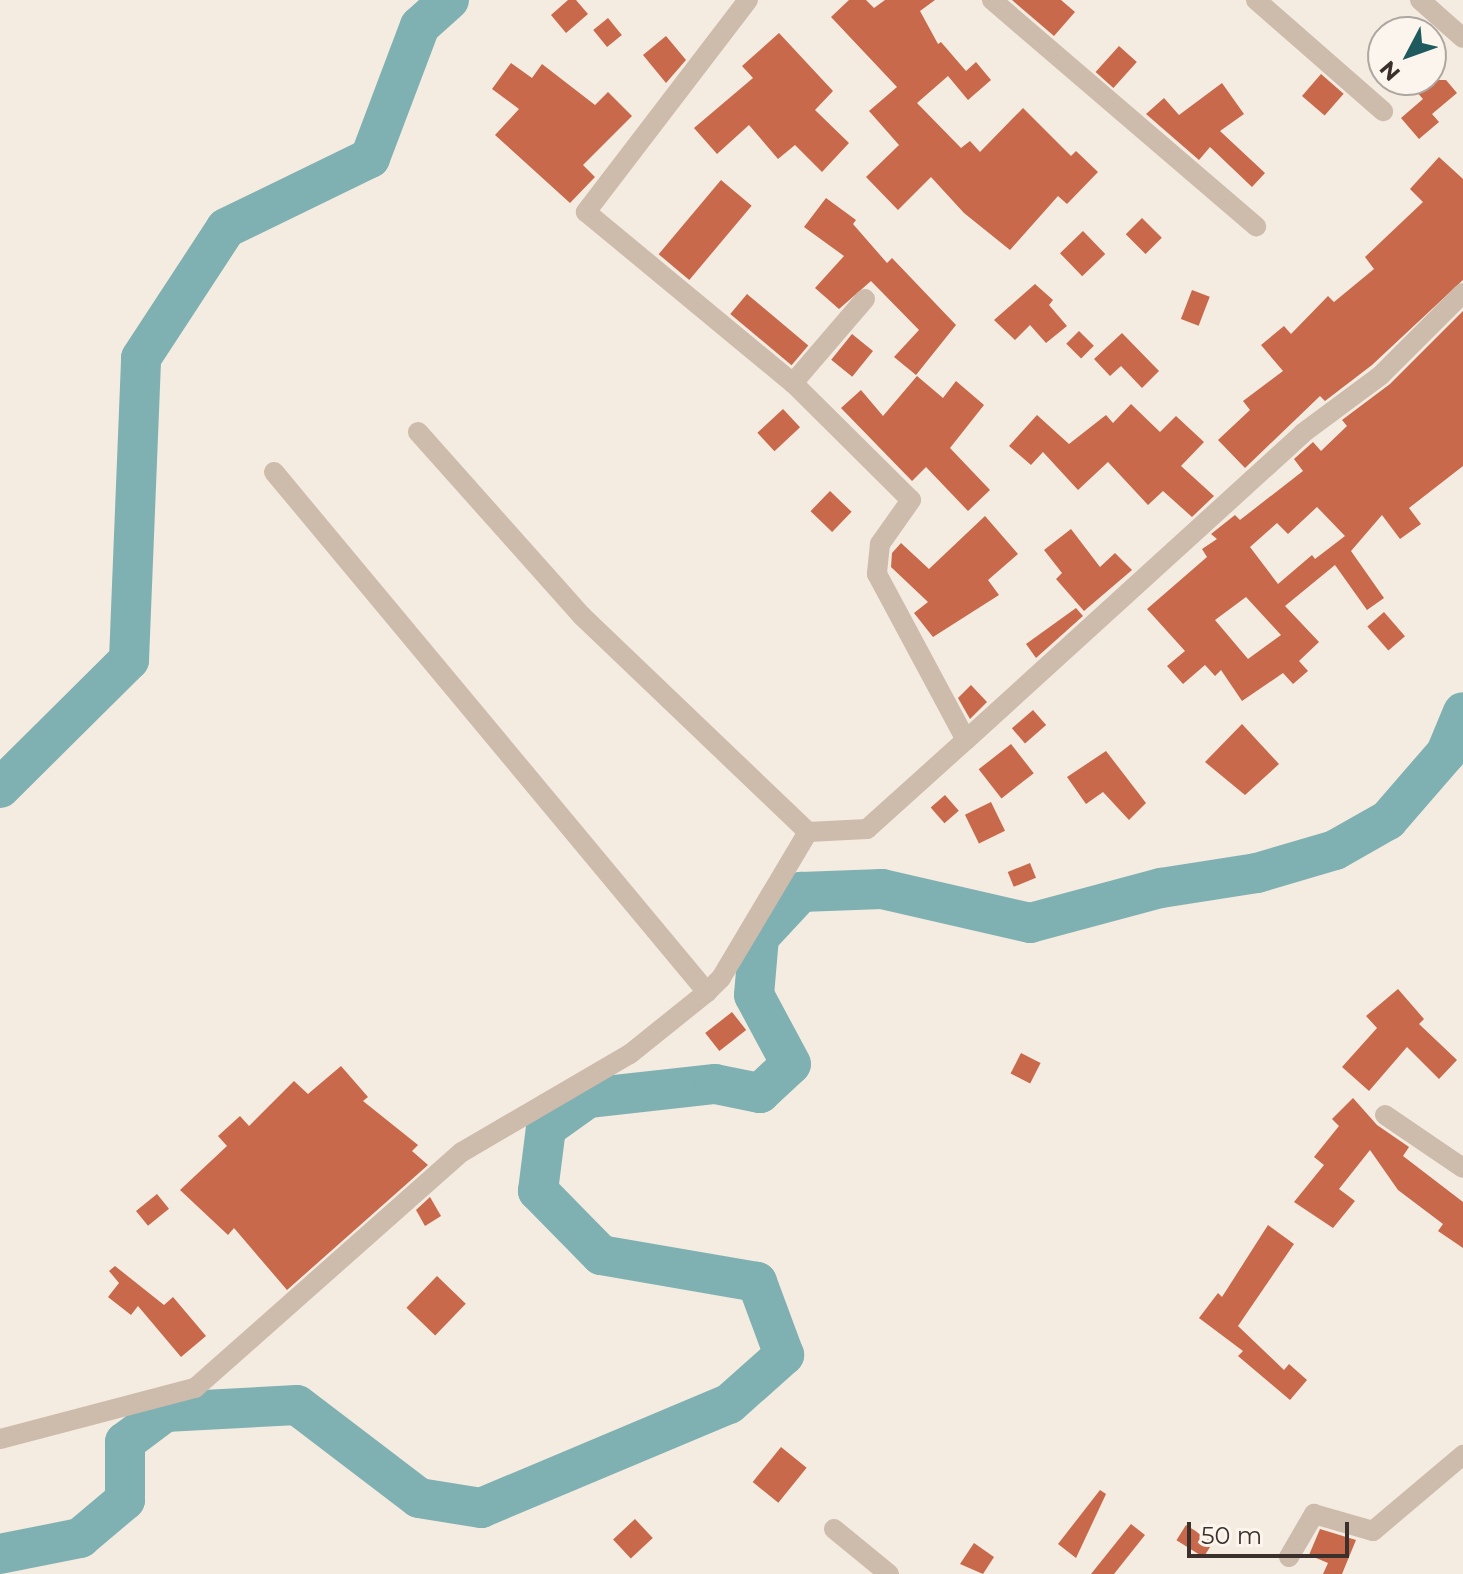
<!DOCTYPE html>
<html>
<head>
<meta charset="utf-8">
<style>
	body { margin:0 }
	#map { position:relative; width:1463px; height:1574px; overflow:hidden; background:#f4ebe1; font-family:Montserrat,sans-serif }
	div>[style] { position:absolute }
	.river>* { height:40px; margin:-20px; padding:0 20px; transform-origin:20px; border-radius:20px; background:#7fb0b2 }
	.building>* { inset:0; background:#c8694b; transform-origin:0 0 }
	.minor>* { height:20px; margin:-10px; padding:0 10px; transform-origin:10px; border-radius:10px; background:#cdbbac }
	span { translate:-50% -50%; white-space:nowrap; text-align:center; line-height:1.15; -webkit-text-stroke:7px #fbf5ee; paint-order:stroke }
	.north { position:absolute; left:1367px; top:16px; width:80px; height:80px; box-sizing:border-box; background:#fbf5ee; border:2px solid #aea6a0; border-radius:50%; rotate:229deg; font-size:22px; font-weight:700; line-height:32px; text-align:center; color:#3b302b }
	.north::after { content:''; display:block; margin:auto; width:28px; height:36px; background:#1f5a5e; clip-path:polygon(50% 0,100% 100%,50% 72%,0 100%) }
	.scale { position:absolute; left:1187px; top:1522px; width:162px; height:36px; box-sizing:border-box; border:4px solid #3b302b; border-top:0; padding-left:10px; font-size:24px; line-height:28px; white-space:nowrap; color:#3b302b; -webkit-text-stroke:6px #fbf5ee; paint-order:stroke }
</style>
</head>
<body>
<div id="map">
	<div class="river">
		<i style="left:0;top:788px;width:182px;rotate:-44.8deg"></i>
		<i style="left:129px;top:660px;width:302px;rotate:-87.7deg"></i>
		<i style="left:141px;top:358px;width:155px;rotate:-56.8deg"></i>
		<i style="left:226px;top:228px;width:160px;rotate:-25.9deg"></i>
		<i style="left:370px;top:158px;width:141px;rotate:-69.3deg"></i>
		<i style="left:420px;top:26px;width:39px;rotate:-42deg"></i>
		<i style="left:0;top:1554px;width:82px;rotate:-11.3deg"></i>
		<i style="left:80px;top:1538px;width:59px;rotate:-40.2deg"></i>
		<i style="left:125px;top:1500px;width:58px;rotate:-90deg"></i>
		<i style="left:125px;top:1442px;width:50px;rotate:-36.9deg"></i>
		<i style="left:165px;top:1412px;width:132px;rotate:-3deg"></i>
		<i style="left:297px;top:1405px;width:153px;rotate:37.3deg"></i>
		<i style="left:419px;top:1498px;width:63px;rotate:9.2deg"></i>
		<i style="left:481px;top:1508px;width:269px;rotate:-22.8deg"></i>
		<i style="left:729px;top:1404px;width:74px;rotate:-41.7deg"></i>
		<i style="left:784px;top:1355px;width:78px;rotate:-110.3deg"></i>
		<i style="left:757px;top:1282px;width:158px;rotate:-170.2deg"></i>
		<i style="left:601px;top:1255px;width:90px;rotate:-134.5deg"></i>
		<i style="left:538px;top:1191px;width:64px;rotate:-82.8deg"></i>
		<i style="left:546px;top:1128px;width:52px;rotate:-35.5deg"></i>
		<i style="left:588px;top:1098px;width:128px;rotate:-6.3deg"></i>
		<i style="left:715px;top:1084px;width:46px;rotate:11.3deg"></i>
		<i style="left:760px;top:1093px;width:42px;rotate:-43.1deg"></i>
		<i style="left:791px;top:1064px;width:78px;rotate:-118.2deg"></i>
		<i style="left:754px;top:995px;width:58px;rotate:-85.1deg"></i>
		<i style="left:759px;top:937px;width:62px;rotate:-47deg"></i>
		<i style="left:801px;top:892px;width:81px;rotate:-2.1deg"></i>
		<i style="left:882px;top:889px;width:152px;rotate:12.9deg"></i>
		<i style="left:1030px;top:923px;width:136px;rotate:-15deg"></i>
		<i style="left:1161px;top:888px;width:97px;rotate:-8.9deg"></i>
		<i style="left:1257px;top:873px;width:81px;rotate:-16.4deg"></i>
		<i style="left:1335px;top:850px;width:61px;rotate:-29.5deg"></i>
		<i style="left:1388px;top:820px;width:89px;rotate:-49.1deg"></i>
		<i style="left:1446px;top:753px;width:44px;rotate:-67.5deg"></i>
	</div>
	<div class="building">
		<i style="clip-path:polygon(568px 0,576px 0,588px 14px,566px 33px,551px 15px)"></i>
		<i style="clip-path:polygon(849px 0,866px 0,874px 8px,885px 0,935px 0,920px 11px,938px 44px,941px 42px,966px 71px,976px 62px,991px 80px,968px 100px,948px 76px,917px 103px,961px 148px,970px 141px,980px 152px,1023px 108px,1071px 156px,1076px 151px,1098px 172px,1067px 204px,1058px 196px,1010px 250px,964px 213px,931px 177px,898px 210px,866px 177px,899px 145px,869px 111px,897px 87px,831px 17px)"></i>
		<i style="clip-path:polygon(1012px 0,1061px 0,1075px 12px,1054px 36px)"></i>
		<i style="left:608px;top:18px;width:22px;height:19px;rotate:51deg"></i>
		<i style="clip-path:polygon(779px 33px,833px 91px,815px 110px,849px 143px,822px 172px,795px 145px,778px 159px,749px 125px,717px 154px,694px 128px,753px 78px,742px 66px)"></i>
		<i style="clip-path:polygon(666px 36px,686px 60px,666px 83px,643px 55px)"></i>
		<i style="left:1119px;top:46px;width:24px;height:35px;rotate:42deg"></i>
		<i style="clip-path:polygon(511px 63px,532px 78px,542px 64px,595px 105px,608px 92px,632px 116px,583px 165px,595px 177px,570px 203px,495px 135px,519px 109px,492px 89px)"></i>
		<i style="left:1321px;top:74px;width:30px;height:29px;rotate:41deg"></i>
		<i style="clip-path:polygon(1406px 80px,1446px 80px,1457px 93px,1432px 114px,1439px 122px,1419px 139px,1401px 118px,1423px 99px)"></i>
		<i style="clip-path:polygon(1222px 83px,1244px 114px,1220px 131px,1265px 173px,1252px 187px,1210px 147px,1199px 160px,1146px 114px,1164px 98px,1179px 115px)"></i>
		<i style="clip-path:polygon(1439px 157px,1463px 179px,1463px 280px,1372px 365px,1325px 401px,1320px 396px,1245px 468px,1218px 440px,1250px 410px,1243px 401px,1283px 371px,1261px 345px,1284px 326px,1291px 334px,1328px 296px,1334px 302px,1374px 269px,1365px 257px,1423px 202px,1410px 189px)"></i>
		<i style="left:721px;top:180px;width:40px;height:97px;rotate:40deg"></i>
		<i style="clip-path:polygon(826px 198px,856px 220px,853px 224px,887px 263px,892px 258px,956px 325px,916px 375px,894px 357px,919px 330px,871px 281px,839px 309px,815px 288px,844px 256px,804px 227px)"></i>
		<i style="left:1142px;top:218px;width:28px;height:23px;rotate:45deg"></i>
		<i style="left:1083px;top:231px;width:32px;height:32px;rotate:46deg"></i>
		<i style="clip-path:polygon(1035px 284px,1053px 300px,1049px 305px,1067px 326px,1046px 343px,1030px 325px,1015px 340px,994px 320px)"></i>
		<i style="left:1192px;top:290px;width:19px;height:31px;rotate:21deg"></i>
		<i style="left:747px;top:294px;width:80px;height:26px;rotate:40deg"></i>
		<i style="clip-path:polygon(evenodd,1463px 311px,1463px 466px,1409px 508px,1421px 524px,1400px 539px,1382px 515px,1351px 551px,1384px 598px,1367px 610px,1335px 565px,1285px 606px,1319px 642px,1299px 661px,1308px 671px,1293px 684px,1283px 673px,1242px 701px,1221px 670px,1215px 676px,1205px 665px,1183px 684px,1167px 666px,1185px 651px,1147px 609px,1207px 557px,1202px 549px,1217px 539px,1211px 534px,1235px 515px,1240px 520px,1303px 471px,1294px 459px,1313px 442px,1321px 451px,1347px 426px,1342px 420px,1390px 384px,1463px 311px,1317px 507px,1345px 536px,1315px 559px,1312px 555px,1278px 584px,1250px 547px,1277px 523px,1288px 534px,1317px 507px,1463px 311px,1246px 597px,1281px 635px,1248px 659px,1215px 620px,1246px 597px)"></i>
		<i style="left:1079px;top:331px;width:21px;height:18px;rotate:45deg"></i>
		<i style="clip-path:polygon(1122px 333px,1159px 371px,1142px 388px,1121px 366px,1110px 376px,1094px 359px)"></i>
		<i style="left:852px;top:334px;width:27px;height:33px;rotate:39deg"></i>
		<i style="clip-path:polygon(917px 376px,943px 398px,956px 381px,984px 405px,950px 448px,990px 490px,968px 511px,926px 467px,912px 481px,841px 408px,861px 390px,883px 416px)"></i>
		<i style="clip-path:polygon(1131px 404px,1160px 432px,1176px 416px,1204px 442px,1181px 466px,1214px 496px,1192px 517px,1163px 491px,1148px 505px,1108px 462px,1078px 490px,1043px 452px,1031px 465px,1009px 446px,1037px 415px,1069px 444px,1106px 415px,1113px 423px)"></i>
		<i style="left:783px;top:409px;width:25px;height:35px;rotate:47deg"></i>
		<i style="left:830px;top:491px;width:30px;height:28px;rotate:44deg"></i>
		<i style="clip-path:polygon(985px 516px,1018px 554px,988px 580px,999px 595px,933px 637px,914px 613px,928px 602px,891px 567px,892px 553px,901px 543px,929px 569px)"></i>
		<i style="clip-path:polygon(1071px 529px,1100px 567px,1115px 553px,1132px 570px,1084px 611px,1056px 579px,1062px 573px,1044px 550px)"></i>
		<i style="clip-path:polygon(1076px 608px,1083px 616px,1036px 658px,1026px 644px)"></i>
		<i style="left:1384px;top:612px;width:32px;height:22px;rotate:49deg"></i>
		<i style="clip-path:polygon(971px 685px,987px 702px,970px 719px,958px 698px)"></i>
		<i style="left:1033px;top:710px;width:20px;height:28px;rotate:49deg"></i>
		<i style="clip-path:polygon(1242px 724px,1279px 764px,1245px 795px,1205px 762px)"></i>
		<i style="left:1011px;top:744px;width:37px;height:41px;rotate:52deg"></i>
		<i style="clip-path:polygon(1106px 751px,1146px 803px,1129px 820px,1103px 792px,1086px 804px,1067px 777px)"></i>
		<i style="left:945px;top:795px;width:21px;height:19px;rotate:49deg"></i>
		<i style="left:991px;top:802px;width:32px;height:29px;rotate:64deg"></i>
		<i style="left:1030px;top:863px;width:16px;height:24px;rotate:68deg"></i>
		<i style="clip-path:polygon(1398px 989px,1424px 1019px,1419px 1024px,1457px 1060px,1439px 1079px,1407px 1047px,1369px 1091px,1342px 1067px,1377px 1028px,1366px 1016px)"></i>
		<i style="left:732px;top:1012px;width:23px;height:34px;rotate:52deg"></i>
		<i style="left:1021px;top:1053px;width:22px;height:23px;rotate:27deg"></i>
		<i style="clip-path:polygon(341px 1066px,368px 1097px,363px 1101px,418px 1145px,412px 1151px,428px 1165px,287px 1290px,234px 1228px,228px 1235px,180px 1190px,227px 1146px,218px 1136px,240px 1116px,249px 1126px,294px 1081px,308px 1094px)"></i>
		<i style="clip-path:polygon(1353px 1098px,1377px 1125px,1409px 1147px,1403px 1156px,1463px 1202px,1463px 1248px,1438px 1231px,1443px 1224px,1398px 1190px,1370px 1150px,1339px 1189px,1355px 1201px,1333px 1228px,1294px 1202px,1324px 1165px,1314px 1157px,1339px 1126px,1332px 1119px)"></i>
		<i style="left:157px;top:1194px;width:19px;height:27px;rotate:51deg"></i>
		<i style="clip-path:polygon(430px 1197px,441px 1216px,425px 1226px,416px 1210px)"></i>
		<i style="clip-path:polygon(1268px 1225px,1294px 1244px,1238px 1326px,1284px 1370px,1289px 1364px,1307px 1380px,1290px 1400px,1238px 1356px,1243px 1351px,1199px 1318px,1218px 1293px,1222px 1297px)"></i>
		<i style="clip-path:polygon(115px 1266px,164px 1305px,173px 1297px,206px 1336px,181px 1357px,138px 1306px,131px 1315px,108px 1297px,119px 1283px,109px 1271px)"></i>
		<i style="left:437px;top:1276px;width:40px;height:44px;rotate:44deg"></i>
		<i style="left:781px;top:1447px;width:33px;height:45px;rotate:39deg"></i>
		<i style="clip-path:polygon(1100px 1490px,1106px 1494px,1076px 1558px,1058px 1544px)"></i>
		<i style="left:635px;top:1519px;width:26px;height:30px;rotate:47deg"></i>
		<i style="clip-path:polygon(1131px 1524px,1145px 1535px,1114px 1574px,1091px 1574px)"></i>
		<i style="left:1186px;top:1525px;width:32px;height:18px;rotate:32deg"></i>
		<i style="clip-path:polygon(1320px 1529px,1356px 1540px,1342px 1574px,1323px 1574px,1328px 1563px,1309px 1555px)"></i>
		<i style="clip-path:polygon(974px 1543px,994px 1557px,983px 1574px,960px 1564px)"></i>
	</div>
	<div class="minor">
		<i style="left:748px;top:0;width:267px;rotate:127.4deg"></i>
		<i style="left:586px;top:212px;width:268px;rotate:39.6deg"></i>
		<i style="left:992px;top:0;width:348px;rotate:40.6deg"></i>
		<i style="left:1256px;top:0;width:169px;rotate:41.2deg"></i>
		<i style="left:1420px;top:0;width:57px;rotate:41.5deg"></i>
		<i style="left:865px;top:299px;width:111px;rotate:130.6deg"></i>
		<i style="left:793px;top:383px;width:166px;rotate:44.8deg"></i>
		<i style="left:911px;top:500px;width:54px;rotate:125.2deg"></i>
		<i style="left:880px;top:544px;width:30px;rotate:96deg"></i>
		<i style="left:877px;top:574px;width:188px;rotate:61.8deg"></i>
		<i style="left:966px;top:740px;width:456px;rotate:-42.3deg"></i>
		<i style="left:1303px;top:433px;width:97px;rotate:-36.6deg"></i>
		<i style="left:1381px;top:375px;width:116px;rotate:-45deg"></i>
		<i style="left:418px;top:432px;width:246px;rotate:48.3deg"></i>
		<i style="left:582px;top:616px;width:313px;rotate:43.7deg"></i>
		<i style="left:274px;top:472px;width:677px;rotate:50.22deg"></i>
		<i style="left:1385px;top:1115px;width:94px;rotate:34.2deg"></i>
		<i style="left:0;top:1439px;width:202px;rotate:-14.7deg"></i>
		<i style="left:195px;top:1388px;width:356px;rotate:-41.5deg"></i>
		<i style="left:462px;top:1152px;width:194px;rotate:-30.3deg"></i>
		<i style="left:630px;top:1054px;width:99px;rotate:-38.8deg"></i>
		<i style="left:707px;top:992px;width:20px;rotate:-45deg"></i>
		<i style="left:721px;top:978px;width:170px;rotate:-59.2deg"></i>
		<i style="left:808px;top:832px;width:59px;rotate:-2.9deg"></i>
		<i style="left:867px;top:829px;width:133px;rotate:-42deg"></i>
		<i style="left:834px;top:1529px;width:71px;rotate:39.3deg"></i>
		<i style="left:1289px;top:1557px;width:50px;rotate:-59.8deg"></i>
		<i style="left:1314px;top:1514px;width:61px;rotate:16.1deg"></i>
		<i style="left:1373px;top:1531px;width:118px;rotate:-40.2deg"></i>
	</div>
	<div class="north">N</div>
	<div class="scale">50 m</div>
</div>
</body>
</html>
